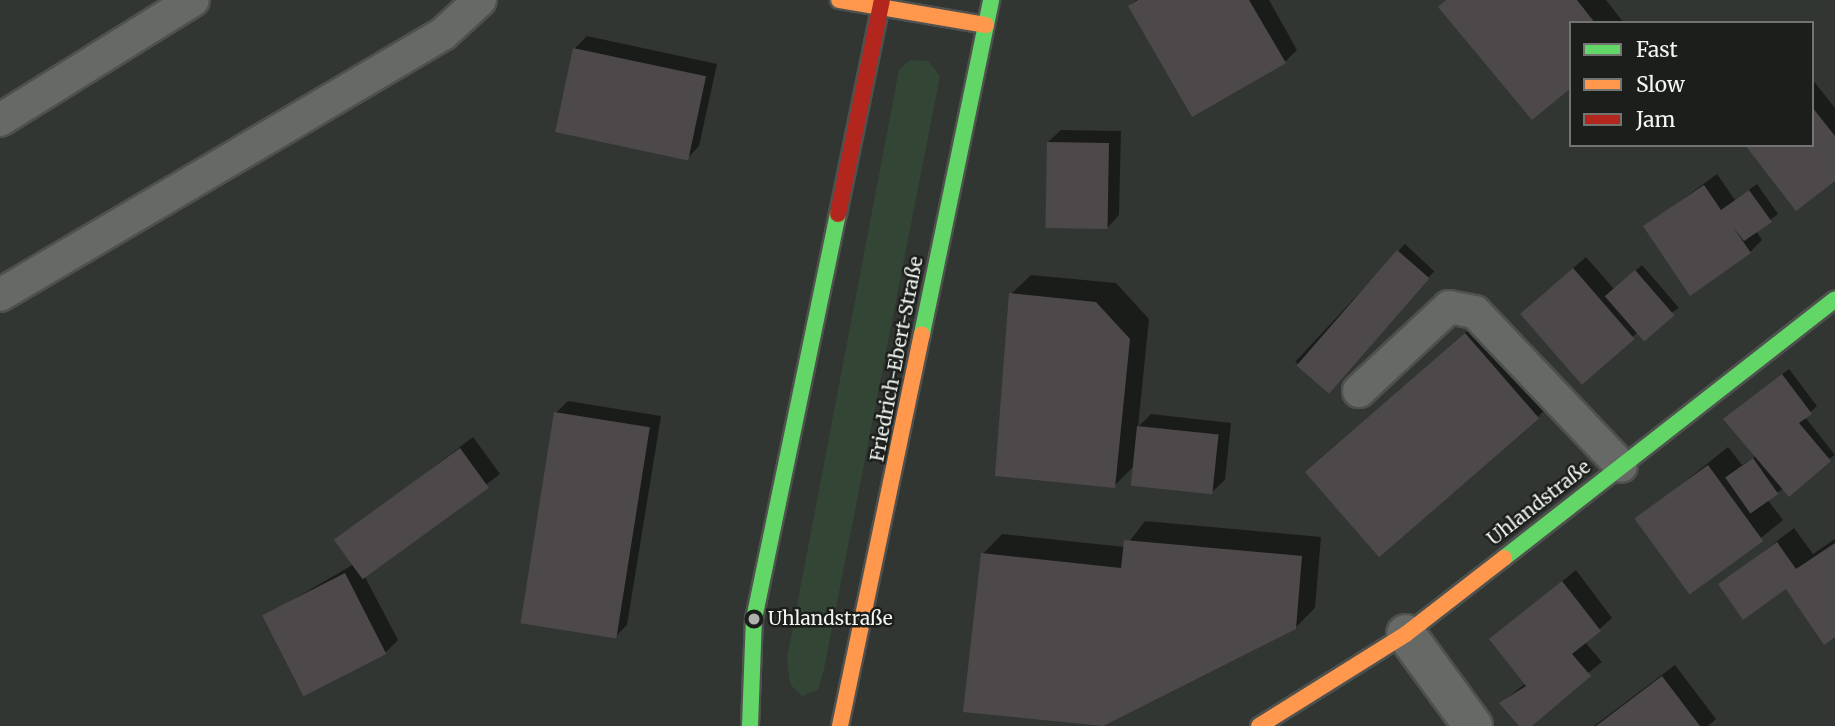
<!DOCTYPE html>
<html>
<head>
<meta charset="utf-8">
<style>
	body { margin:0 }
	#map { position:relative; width:1835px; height:726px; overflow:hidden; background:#323632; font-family:Merriweather,serif }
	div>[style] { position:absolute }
	.green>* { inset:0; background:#334534 }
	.shadow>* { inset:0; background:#0007; transform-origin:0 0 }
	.building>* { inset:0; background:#4d494a; transform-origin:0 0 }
	.roads { filter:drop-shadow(2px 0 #4e514e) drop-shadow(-2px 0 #4e514e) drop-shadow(0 2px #4e514e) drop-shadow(0 -2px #4e514e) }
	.lane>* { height:32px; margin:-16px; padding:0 16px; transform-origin:16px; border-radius:16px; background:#666966 }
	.street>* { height:38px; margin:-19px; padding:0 19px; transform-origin:19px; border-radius:19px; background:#666966 }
	.fast>* { height:16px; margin:-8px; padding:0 8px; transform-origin:8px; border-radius:8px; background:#63d668 }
	.slow>* { height:16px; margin:-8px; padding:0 8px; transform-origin:8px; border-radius:8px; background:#ff974d }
	.jam>* { height:16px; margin:-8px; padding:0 8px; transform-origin:8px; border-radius:8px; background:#b3261e }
	.dots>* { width:19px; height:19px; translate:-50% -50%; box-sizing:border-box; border:4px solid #1b1e1b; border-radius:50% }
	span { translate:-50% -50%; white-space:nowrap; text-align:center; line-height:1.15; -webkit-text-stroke:5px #1b1e1b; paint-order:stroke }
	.street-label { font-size:19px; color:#f1f6f1 }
	.poi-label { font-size:19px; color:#f1f6f1 }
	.left { translate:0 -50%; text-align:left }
	.legend { position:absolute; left:1569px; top:21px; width:245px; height:126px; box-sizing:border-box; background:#1b1e1b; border:2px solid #717471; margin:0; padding:9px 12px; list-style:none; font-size:21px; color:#f1f6f1 }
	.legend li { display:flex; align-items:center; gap:14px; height:35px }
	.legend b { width:35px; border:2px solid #717471 }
</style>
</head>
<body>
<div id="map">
	<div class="green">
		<i style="clip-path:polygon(910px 60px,928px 61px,940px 76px,824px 669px,818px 690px,802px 696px,790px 684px,787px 658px,899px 70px)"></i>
	</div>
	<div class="shadow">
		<i style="clip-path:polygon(1136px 0,1269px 0,1297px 50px,1285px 62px,1130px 6px)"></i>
		<i style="clip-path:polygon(1447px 0,1606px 0,1624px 23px,1571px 23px)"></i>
		<i style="clip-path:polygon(587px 36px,717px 64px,699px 146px,687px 159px,574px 49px)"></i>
		<i style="clip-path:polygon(1812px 79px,1835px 108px,1835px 179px,1812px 145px)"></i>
		<i style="clip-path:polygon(1061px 130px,1121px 131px,1119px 215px,1107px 228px,1048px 142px)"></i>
		<i style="clip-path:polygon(1717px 174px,1735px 200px,1757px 184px,1778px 214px,1756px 231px,1762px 240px,1750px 252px,1645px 227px)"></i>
		<i style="left:1405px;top:244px;width:40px;height:161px;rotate:43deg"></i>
		<i style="clip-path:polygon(1586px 257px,1614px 289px,1642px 265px,1679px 308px,1638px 332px,1582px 382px,1535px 301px)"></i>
		<i style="clip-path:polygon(1031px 275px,1116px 283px,1149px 319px,1138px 427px,1151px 414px,1231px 423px,1225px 480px,1212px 492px,1134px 466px,1114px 486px,1011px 294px)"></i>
		<i style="clip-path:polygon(1485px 315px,1557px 397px,1538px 417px,1309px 473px)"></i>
		<i style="clip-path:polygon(1789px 369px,1817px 406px,1805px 417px,1835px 455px,1767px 499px,1783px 520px,1692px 593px,1637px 520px,1728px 447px,1742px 465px,1756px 456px,1725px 419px)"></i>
		<i style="clip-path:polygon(568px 401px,661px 416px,627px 625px,615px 637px,556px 413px)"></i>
		<i style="clip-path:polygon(473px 437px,500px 474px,365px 577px,398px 640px,386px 652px,265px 616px,354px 564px,337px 541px)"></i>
		<i style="clip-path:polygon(1145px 521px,1321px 537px,1315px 608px,1295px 628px,983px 554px,1002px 534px,1125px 547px)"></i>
		<i style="clip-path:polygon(1794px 528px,1813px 554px,1835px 539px,1835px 635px,1787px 586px,1720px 585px)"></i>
		<i style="clip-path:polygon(1576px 570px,1612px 618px,1585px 642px,1602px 662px,1521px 726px,1501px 703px,1526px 683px,1491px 639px)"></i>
		<i style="clip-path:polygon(1675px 665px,1716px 719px,1708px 726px,1594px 726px)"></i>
	</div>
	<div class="building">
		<i style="clip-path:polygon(1138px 0,1249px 0,1286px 63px,1192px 117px,1128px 6px)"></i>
		<i style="clip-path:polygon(1446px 0,1577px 0,1595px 23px,1571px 23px,1571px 88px,1532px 120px,1438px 7px)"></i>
		<i style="left:573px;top:48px;width:136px;height:86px;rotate:12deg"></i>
		<i style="clip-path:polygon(1812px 107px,1835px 136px,1835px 181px,1796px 211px,1745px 145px,1812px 145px)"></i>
		<i style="left:1047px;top:142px;width:62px;height:86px;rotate:1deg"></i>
		<i style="clip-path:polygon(1704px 185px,1721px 210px,1749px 190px,1772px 222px,1744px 241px,1733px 227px,1751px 253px,1690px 296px,1643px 226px)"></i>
		<i style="left:1397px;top:250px;width:43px;height:153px;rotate:41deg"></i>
		<i style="left:1573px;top:268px;width:94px;height:70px;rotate:49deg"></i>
		<i style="left:1635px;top:270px;width:60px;height:40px;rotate:49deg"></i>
		<i style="clip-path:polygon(1009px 293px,1096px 302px,1130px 339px,1115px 488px,995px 476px)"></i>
		<i style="left:1465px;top:333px;width:113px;height:212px;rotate:49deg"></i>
		<i style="clip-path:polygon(1782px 374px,1812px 414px,1799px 423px,1831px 461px,1789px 497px,1723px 419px)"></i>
		<i style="left:554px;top:412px;width:97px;height:214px;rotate:9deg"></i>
		<i style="left:1137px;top:426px;width:82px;height:60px;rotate:6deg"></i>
		<i style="left:460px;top:448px;width:49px;height:156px;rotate:54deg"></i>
		<i style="left:1753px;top:458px;width:44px;height:34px;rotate:55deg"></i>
		<i style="left:1708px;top:465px;width:94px;height:91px;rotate:54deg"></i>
		<i style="clip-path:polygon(1124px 540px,1302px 556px,1296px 629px,1103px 726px,963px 712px,981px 553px,1121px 568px)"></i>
		<i style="clip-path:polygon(1777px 542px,1796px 569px,1835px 543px,1835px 637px,1824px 645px,1786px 589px,1743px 620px,1718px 584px)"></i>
		<i style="left:345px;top:573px;width:91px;height:93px;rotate:63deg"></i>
		<i style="clip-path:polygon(1562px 581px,1601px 631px,1572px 654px,1591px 676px,1532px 726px,1519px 726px,1499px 703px,1526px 686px,1489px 639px)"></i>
		<i style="clip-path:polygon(1662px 676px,1700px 726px,1596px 726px)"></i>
	</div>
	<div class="roads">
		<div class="lane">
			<i style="left:0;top:120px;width:227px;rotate:-31.9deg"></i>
			<i style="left:0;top:295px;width:514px;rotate:-30.51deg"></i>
			<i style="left:443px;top:34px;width:50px;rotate:-42.6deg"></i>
			<i style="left:1359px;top:391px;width:123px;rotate:-43deg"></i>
			<i style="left:1449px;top:307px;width:26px;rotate:11deg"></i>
			<i style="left:1475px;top:312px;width:212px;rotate:46.5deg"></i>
		</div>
		<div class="street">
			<i style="left:1406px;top:634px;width:114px;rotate:53.9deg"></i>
		</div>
		<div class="fast">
			<i style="left:922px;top:334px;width:341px;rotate:-78.3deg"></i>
			<i style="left:1504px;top:558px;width:420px;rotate:-38deg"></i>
			<i style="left:750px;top:726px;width:107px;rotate:-87.9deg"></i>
			<i style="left:754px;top:619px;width:414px;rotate:-78.3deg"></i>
		</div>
		<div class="slow">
			<i style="left:839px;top:0;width:149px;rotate:9.7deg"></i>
			<i style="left:840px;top:726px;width:400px;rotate:-78.2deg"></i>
			<i style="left:1259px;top:726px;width:173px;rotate:-32deg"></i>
			<i style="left:1406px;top:634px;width:124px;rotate:-37.8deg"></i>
		</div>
		<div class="jam">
			<i style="left:838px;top:214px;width:218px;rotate:-78.4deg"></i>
		</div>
	</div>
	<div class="dots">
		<i style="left:754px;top:619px;background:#aeb3ae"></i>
	</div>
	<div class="street-label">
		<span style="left:897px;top:359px;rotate:-79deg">Friedrich-Ebert-Straße</span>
		<span style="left:1539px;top:503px;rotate:-38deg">Uhlandstraße</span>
	</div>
	<div class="poi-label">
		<span class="left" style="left:768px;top:619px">Uhlandstraße</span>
	</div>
	<ul class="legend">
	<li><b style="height:9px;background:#63d668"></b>Fast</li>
	<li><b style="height:9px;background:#ff974d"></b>Slow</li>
	<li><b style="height:9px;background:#b3261e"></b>Jam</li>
	</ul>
</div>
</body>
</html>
